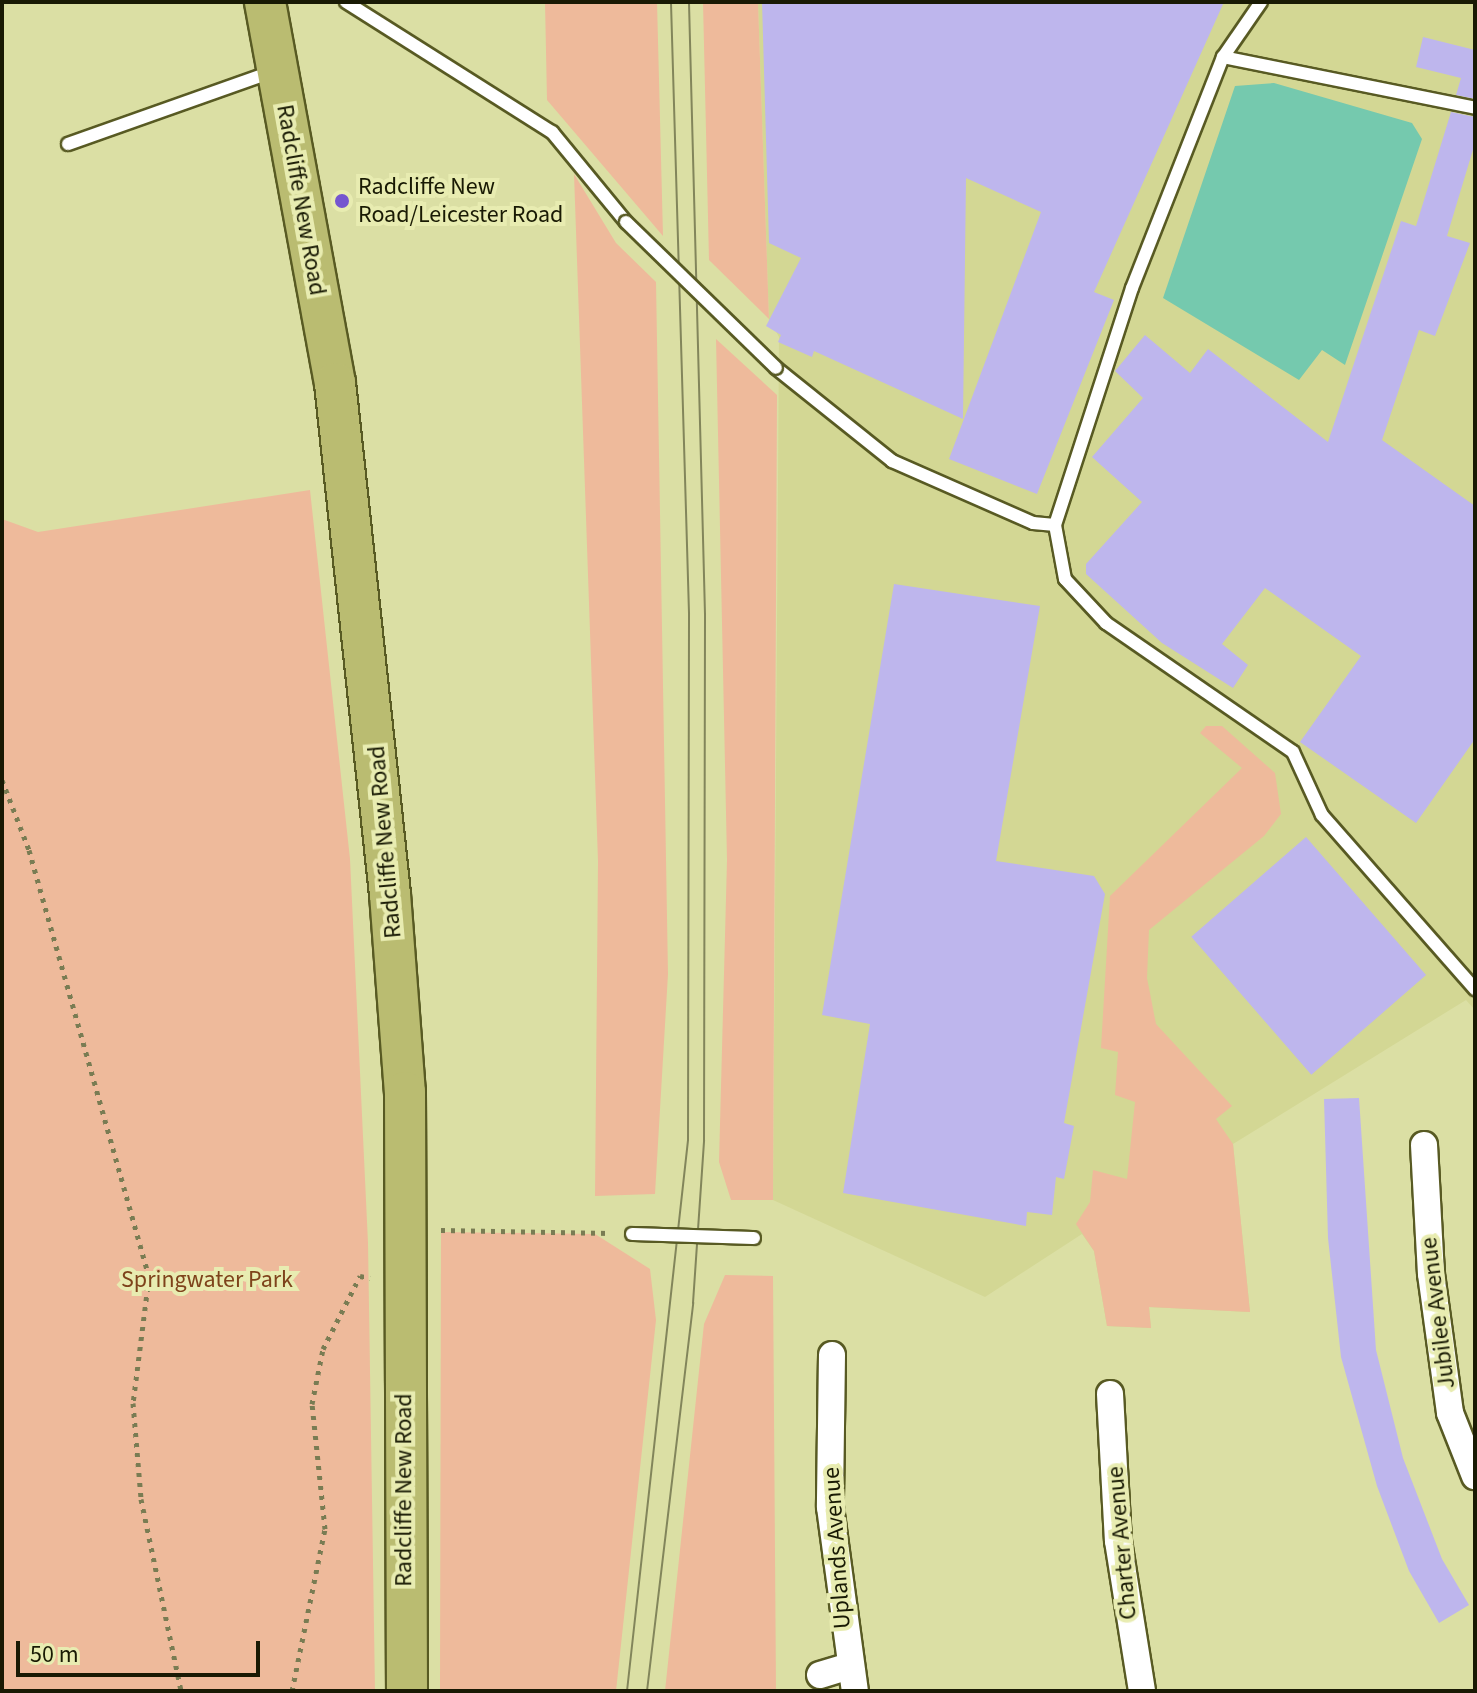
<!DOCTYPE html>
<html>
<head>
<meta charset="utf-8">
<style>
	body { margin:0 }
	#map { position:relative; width:1477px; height:1693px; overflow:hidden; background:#dbdfa4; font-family:"Source Sans 3",sans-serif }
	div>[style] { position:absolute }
	.built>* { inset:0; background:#d3d794 }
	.green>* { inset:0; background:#eeba9b }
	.water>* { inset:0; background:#75c9ae }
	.building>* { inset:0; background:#beb6ed; transform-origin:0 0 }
	.path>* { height:5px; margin-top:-2.5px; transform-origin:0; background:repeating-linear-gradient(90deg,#797c53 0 4px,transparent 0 10px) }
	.roads { filter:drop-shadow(2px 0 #585a23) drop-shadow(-2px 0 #585a23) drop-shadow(0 2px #585a23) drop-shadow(0 -2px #585a23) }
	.service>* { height:12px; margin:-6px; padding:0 6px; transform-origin:6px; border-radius:6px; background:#fff }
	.minor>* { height:26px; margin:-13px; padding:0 13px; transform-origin:13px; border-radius:13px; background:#fff }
	.primary>* { height:40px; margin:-20px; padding:0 20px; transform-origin:20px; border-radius:20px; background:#babc71 }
	.tram>* { height:2px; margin:-1px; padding:0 1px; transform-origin:1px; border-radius:1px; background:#82855b }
	.bridges { filter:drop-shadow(2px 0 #585a23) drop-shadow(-2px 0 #585a23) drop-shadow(0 2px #585a23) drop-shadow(0 -2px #585a23) }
	.service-bridge>* { height:12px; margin:-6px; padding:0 6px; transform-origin:6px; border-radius:6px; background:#fff }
	.dots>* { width:22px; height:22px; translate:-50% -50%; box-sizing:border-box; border:4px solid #e8ecb1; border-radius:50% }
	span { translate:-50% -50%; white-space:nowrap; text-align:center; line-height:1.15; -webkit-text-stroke:8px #e8ecb1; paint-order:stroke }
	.poi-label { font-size:24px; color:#191a04 }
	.left { translate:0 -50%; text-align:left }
	.street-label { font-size:24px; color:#191a04 }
	.park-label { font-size:24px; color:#7e431b }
	.frame { position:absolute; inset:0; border:4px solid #191a04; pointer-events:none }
	.scale { position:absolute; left:16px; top:1641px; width:244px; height:36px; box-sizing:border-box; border:4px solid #191a04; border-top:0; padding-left:10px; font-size:24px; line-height:28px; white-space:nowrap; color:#191a04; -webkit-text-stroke:6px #e8ecb1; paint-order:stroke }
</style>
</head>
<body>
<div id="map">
	<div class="built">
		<i style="clip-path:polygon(758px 2px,1475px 2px,1475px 1010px,1466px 1000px,1233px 1144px,1250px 1312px,1149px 1307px,1151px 1328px,1107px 1326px,1094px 1251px,1082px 1234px,985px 1297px,773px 1200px,779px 337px,769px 319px)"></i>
	</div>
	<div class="green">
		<i style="clip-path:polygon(545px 2px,657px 2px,663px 236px,547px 100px)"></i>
		<i style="clip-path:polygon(703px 2px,758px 2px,769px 319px,709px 260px)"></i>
		<i style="clip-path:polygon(574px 174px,616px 243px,656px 282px,668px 974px,655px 1194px,595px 1196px,598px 861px)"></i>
		<i style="clip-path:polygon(716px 339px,777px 395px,773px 1200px,731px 1200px,719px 1162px,727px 860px)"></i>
		<i style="clip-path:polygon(310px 490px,350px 859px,368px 1243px,375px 1691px,2px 1691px,2px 519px,38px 532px)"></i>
		<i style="clip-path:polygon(1206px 726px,1222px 726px,1275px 773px,1281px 814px,1264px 836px,1149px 930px,1147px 978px,1156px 1024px,1232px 1106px,1216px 1119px,1233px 1144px,1250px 1312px,1149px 1307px,1151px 1328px,1107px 1326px,1094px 1251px,1076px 1224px,1090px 1202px,1093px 1170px,1127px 1179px,1135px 1102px,1115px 1095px,1118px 1052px,1101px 1048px,1110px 896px,1242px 768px,1200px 733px)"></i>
		<i style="clip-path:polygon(441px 1232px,595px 1234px,650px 1269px,656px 1320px,616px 1691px,440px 1691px)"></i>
		<i style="clip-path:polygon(725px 1275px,773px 1276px,776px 1691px,665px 1691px,704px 1324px)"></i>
	</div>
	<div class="water">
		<i style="clip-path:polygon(1274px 83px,1412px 123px,1422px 139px,1345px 365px,1322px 350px,1299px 380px,1163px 298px,1235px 86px)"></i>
	</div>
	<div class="building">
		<i style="clip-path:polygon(762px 2px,1224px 2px,1094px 292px,1114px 300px,1037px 494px,949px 459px,1041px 212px,966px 178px,963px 419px,814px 351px,812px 357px,778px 342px,781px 335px,766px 326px,801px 258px,769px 243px)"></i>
		<i style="clip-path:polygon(1423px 37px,1475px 50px,1475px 99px,1456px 95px,1461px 78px,1416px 67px)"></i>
		<i style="clip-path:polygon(1451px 112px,1475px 117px,1475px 143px,1447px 236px,1470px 243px,1435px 336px,1419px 330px,1382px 440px,1475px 506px,1475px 739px,1416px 823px,1300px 742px,1361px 656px,1265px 588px,1222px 644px,1248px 665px,1233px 688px,1162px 643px,1086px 574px,1086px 564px,1142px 502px,1092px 457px,1143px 398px,1115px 371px,1145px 335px,1190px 373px,1208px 349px,1328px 442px,1401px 221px,1416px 226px)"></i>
		<i style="clip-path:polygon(894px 584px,1040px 606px,996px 861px,1094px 876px,1105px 894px,1064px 1123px,1074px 1126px,1064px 1179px,1056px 1177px,1052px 1215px,1027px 1212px,1026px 1226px,843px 1193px,870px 1024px,822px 1015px)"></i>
		<i style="left:1306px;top:837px;width:183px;height:152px;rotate:49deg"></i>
		<i style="clip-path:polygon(1359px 1098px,1376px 1350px,1403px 1458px,1442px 1559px,1469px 1605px,1439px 1623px,1409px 1571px,1377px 1486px,1341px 1357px,1328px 1238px,1324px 1099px)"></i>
	</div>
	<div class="path">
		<i style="left:2px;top:780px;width:75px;rotate:68.9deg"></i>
		<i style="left:29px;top:850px;width:444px;rotate:74.3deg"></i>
		<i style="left:149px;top:1277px;width:127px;rotate:97.2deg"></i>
		<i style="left:133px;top:1403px;width:96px;rotate:85.2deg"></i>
		<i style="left:141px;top:1499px;width:196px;rotate:78.2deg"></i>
		<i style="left:441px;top:1230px;width:170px;rotate:1deg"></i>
		<i style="left:292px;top:1691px;width:165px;rotate:-78.5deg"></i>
		<i style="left:325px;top:1529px;width:126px;rotate:-95.9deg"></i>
		<i style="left:312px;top:1404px;width:56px;rotate:-78.7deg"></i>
		<i style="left:323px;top:1349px;width:82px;rotate:-63.1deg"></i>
		<i style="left:360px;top:1276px;width:10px;rotate:11deg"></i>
	</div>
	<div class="roads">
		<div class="service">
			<i style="left:346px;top:2px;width:244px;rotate:32.3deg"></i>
			<i style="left:552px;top:132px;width:117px;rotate:50.6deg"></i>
			<i style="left:1261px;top:2px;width:67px;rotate:124.6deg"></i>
			<i style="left:1223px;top:57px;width:248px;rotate:111.5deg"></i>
			<i style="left:1132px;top:288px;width:249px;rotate:108deg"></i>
			<i style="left:1055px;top:525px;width:55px;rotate:79.5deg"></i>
			<i style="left:1065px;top:579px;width:60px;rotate:47deg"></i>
			<i style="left:1106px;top:623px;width:227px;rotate:34.6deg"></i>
			<i style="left:1293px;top:752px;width:69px;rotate:65.3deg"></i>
			<i style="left:1322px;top:815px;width:232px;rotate:48.7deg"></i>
			<i style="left:1223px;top:57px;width:257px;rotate:11.4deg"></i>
			<i style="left:68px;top:144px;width:215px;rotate:-19.5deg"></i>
			<i style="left:776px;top:368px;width:149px;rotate:38.7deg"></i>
			<i style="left:892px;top:461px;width:154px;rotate:23.7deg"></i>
			<i style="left:1033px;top:523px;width:22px;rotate:5deg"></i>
		</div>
		<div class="minor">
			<i style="left:1424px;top:1145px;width:129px;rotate:86.9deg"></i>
			<i style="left:1431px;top:1274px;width:140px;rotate:82.2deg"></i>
			<i style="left:1450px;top:1413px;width:68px;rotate:68.4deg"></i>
			<i style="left:832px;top:1355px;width:152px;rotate:90.8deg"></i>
			<i style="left:830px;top:1507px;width:186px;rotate:82.3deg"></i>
			<i style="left:1110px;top:1394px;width:147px;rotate:86.9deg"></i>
			<i style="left:1118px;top:1541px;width:152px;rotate:80.9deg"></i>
			<i style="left:820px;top:1675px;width:28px;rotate:-17deg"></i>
		</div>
		<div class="primary">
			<i style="left:265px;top:2px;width:387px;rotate:79.6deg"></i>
			<i style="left:335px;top:383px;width:514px;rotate:83.86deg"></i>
			<i style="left:390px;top:894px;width:199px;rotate:85.7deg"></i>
			<i style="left:405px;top:1092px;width:599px;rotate:89.81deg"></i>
		</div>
	</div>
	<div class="tram">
		<i style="left:627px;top:1691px;width:554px;rotate:-83.68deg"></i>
		<i style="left:688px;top:1140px;width:527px;rotate:-89.89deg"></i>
		<i style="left:689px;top:613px;width:611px;rotate:-91.69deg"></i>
		<i style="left:647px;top:1691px;width:391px;rotate:-83.2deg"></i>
		<i style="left:693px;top:1303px;width:163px;rotate:-86.1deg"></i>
		<i style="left:704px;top:1140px;width:526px;rotate:-89.89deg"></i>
		<i style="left:705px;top:614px;width:612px;rotate:-91.5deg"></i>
	</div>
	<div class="bridges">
		<div class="service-bridge">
			<i style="left:626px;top:222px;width:209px;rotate:44.2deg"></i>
			<i style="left:632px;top:1234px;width:122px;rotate:1.9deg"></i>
		</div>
	</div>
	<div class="dots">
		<i style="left:342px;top:201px;background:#7556cf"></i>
	</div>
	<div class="poi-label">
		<span class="left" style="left:358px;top:201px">Radcliffe New<br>Road/Leicester Road</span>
	</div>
	<div class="street-label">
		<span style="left:301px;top:200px;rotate:80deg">Radcliffe New Road</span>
		<span style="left:385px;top:842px;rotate:-95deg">Radcliffe New Road</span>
		<span style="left:1438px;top:1313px;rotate:-97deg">Jubilee Avenue</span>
		<span style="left:404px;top:1490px;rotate:-90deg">Radcliffe New Road</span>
		<span style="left:1122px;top:1543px;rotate:-95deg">Charter Avenue</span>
		<span style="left:837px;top:1548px;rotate:-94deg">Uplands Avenue</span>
	</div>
	<div class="park-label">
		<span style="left:207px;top:1280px">Springwater Park</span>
	</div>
	<div class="frame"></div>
	<div class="scale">50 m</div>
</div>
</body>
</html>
